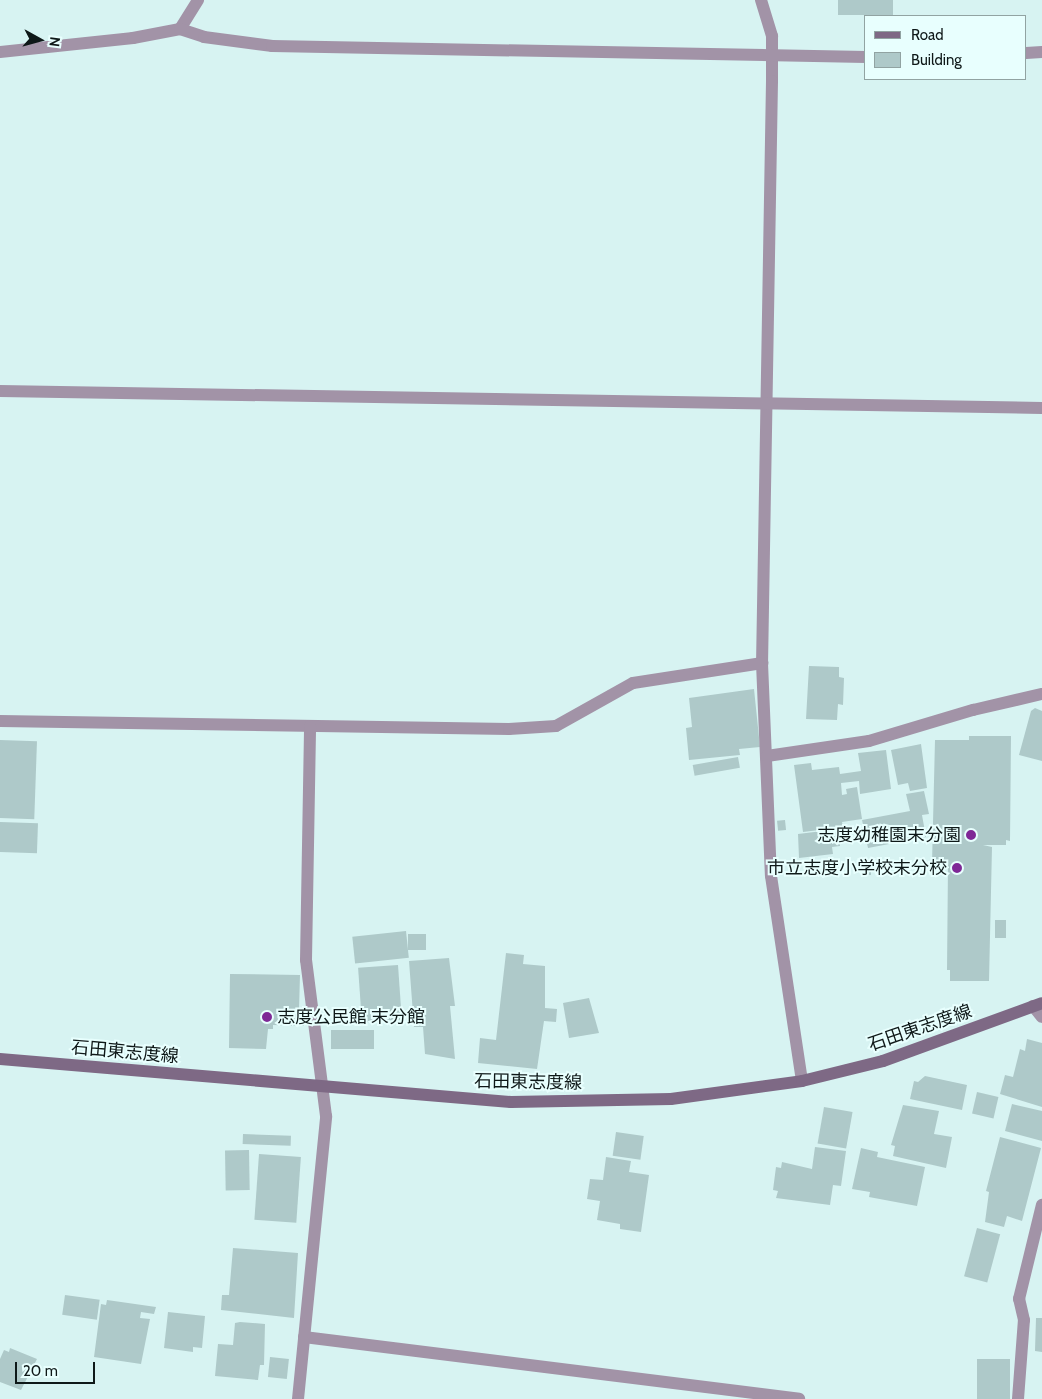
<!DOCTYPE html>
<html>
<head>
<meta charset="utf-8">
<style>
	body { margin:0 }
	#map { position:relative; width:1042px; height:1399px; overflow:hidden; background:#d7f3f2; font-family:Cabin,"Noto Sans JP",sans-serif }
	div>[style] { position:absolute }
	.building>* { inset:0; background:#aec9c9; transform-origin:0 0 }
	.minor>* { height:12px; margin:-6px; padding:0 6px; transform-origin:6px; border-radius:6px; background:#a293a7 }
	.secondary>* { height:12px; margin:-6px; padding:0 6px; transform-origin:6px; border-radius:6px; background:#7e6985 }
	.dots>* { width:14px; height:14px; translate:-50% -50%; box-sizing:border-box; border:2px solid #e8fffe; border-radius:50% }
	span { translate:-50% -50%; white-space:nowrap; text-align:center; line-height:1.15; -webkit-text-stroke:4px #e8fffe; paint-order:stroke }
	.poi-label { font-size:18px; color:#0e1818 }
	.right { translate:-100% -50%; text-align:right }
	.left { translate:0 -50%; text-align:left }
	.street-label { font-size:18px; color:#0e1818 }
	.legend { position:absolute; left:864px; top:15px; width:162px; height:65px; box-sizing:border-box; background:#e8fffe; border:1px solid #91a3a2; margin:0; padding:6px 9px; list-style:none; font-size:15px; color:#0e1818 }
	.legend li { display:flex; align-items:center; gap:10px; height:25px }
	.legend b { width:25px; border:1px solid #91a3a2 }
	.north { position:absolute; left:15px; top:15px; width:50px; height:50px; -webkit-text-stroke:4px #e8fffe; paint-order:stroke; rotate:97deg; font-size:14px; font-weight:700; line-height:20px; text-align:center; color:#0e1818 }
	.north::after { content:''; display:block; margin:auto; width:18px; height:22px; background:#0e1818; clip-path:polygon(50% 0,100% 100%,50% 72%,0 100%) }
	.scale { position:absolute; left:15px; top:1362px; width:80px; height:22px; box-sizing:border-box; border:2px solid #0e1818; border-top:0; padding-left:6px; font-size:15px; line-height:18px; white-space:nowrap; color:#0e1818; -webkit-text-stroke:4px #e8fffe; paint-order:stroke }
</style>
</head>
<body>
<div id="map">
	<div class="building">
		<i style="left:838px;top:0;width:55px;height:15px"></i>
		<i style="clip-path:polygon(809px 666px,839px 667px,839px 677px,844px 678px,843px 705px,838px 704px,837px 720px,806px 719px)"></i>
		<i style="clip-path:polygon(754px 689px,760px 747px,739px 749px,740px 755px,689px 760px,686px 728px,692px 727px,689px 698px)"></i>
		<i style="clip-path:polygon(1035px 708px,1042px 711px,1042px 761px,1019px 755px,1031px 711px)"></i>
		<i style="clip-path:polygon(969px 736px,1011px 736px,1010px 841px,1006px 840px,1006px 845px,983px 845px,992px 847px,989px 981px,950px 981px,950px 970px,947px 970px,948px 864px,932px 864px,935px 740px,969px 740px)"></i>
		<i style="left:0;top:740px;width:37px;height:78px;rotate:2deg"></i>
		<i style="clip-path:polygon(921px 744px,927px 788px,910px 791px,908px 783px,898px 785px,891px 750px)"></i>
		<i style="clip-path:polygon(886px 750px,891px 789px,860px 794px,859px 781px,841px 783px,842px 795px,847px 794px,846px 789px,857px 787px,862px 819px,842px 822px,843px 827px,803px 832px,794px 765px,811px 763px,812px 770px,839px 767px,840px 774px,861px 771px,858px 753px)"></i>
		<i style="left:738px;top:757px;width:11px;height:46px;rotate:80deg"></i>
		<i style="clip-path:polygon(924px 791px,929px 814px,922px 815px,926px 837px,868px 848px,862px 820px,910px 811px,906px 794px)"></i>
		<i style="left:785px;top:820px;width:10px;height:8px;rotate:84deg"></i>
		<i style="left:0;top:822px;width:38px;height:30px;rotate:2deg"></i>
		<i style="clip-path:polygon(839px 829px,840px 846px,832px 847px,833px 854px,799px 858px,798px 834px)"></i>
		<i style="left:863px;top:861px;width:8px;height:14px"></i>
		<i style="left:995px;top:920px;width:11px;height:18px"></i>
		<i style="left:406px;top:931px;width:27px;height:54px;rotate:84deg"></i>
		<i style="left:426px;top:934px;width:16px;height:18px;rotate:90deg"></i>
		<i style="clip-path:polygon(506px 953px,524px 955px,523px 964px,545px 966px,545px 1008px,557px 1009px,556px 1022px,544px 1021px,537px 1069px,478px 1063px,480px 1038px,496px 1040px)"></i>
		<i style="clip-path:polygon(449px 958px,455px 1006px,450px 1006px,455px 1059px,425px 1054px,423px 1027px,414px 1027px,409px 961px)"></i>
		<i style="left:398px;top:965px;width:55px;height:40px;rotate:86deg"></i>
		<i style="clip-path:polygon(230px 974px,300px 975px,299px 1010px,304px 1009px,304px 1026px,273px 1025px,273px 1029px,268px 1029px,266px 1049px,229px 1048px)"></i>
		<i style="clip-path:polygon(589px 998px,599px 1033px,569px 1038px,563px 1003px)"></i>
		<i style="left:331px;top:1030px;width:43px;height:19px"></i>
		<i style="clip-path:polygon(1027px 1039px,1042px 1043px,1042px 1107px,1000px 1094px,1005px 1075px,1013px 1077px,1020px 1049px,1025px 1051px)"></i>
		<i style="clip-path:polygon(925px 1076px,967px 1085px,962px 1110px,910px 1099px,914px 1081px,918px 1082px)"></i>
		<i style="left:977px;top:1092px;width:22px;height:22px;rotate:13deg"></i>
		<i style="clip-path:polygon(1012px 1104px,1042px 1111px,1042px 1141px,1005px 1131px)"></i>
		<i style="clip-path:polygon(903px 1105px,939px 1111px,934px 1134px,952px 1137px,946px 1168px,893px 1156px,895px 1146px,891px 1145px)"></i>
		<i style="left:824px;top:1107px;width:29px;height:37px;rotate:10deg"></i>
		<i style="left:616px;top:1132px;width:28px;height:24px;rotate:8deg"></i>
		<i style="left:243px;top:1134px;width:48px;height:10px;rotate:2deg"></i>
		<i style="clip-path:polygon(1000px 1137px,1041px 1148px,1022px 1221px,1007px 1216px,1004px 1227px,985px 1222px,989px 1192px,986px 1191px)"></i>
		<i style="clip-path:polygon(815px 1147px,846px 1151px,841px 1186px,833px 1185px,830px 1205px,776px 1198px,778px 1191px,773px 1190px,776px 1167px,781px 1168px,782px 1162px,812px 1169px)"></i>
		<i style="clip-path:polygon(861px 1148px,878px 1152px,877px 1157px,925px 1167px,917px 1206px,869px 1197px,871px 1187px,870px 1192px,852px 1189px)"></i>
		<i style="left:249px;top:1150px;width:40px;height:24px;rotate:89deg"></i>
		<i style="left:259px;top:1154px;width:42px;height:66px;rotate:4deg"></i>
		<i style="clip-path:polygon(606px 1157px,631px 1161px,629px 1172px,649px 1175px,641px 1232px,620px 1229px,620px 1224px,597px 1220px,600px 1201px,587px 1199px,590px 1179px,603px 1180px)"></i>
		<i style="left:977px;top:1228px;width:24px;height:50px;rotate:15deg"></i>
		<i style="clip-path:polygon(233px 1248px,298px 1253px,294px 1318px,221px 1310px,222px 1295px,229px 1295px)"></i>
		<i style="left:65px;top:1295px;width:35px;height:20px;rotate:8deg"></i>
		<i style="clip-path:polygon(107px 1300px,156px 1307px,154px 1314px,141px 1312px,140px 1318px,150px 1319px,141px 1364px,94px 1357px,101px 1304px,106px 1305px)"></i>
		<i style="clip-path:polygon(168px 1312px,205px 1316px,202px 1348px,193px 1347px,193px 1352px,164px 1348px)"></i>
		<i style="clip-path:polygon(1036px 1318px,1042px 1318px,1042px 1352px,1035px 1351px)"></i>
		<i style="clip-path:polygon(240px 1322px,265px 1324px,264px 1365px,260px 1365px,258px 1380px,215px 1376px,218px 1344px,233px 1345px,235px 1323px)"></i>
		<i style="clip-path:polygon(10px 1348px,37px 1359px,21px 1390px,0 1382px,0 1359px,4px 1350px,9px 1352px)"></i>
		<i style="left:270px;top:1357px;width:19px;height:20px;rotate:6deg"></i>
		<i style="left:977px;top:1359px;width:33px;height:40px"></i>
	</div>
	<div class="minor">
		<i style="left:761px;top:0;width:38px;rotate:73deg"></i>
		<i style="left:772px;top:36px;width:45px;rotate:90deg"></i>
		<i style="left:772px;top:81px;width:582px;rotate:90.98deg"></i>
		<i style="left:762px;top:663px;width:213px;rotate:87.6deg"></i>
		<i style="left:771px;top:876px;width:207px;rotate:81.4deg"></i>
		<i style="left:180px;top:29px;width:34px;rotate:-58deg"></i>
		<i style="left:0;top:52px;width:134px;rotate:-6deg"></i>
		<i style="left:133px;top:38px;width:48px;rotate:-10.8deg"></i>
		<i style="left:180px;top:29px;width:25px;rotate:18deg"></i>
		<i style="left:204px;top:37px;width:69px;rotate:7.5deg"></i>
		<i style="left:272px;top:46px;width:594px;rotate:1.06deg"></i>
		<i style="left:1026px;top:53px;width:16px;rotate:-4deg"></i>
		<i style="left:0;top:391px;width:1042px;rotate:0.93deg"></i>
		<i style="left:0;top:721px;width:509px;rotate:0.9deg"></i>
		<i style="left:509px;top:729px;width:47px;rotate:-3.7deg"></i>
		<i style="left:556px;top:726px;width:88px;rotate:-29.2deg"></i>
		<i style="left:633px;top:683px;width:131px;rotate:-8.8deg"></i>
		<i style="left:767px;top:756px;width:103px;rotate:-8.4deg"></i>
		<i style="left:869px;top:741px;width:109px;rotate:-16.6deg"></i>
		<i style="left:973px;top:710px;width:71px;rotate:-13.1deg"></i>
		<i style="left:1033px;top:1006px;width:14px;rotate:51deg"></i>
		<i style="left:304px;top:1337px;width:499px;rotate:7.1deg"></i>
		<i style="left:298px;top:1399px;width:284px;rotate:-84.3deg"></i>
		<i style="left:326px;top:1116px;width:157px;rotate:-97.3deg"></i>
		<i style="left:306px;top:960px;width:234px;rotate:-89deg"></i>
		<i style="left:1018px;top:1399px;width:79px;rotate:-85.7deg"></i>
		<i style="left:1024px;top:1320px;width:22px;rotate:-103deg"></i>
		<i style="left:1019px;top:1299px;width:97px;rotate:-76.3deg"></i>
	</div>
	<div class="secondary">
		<i style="left:0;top:1059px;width:513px;rotate:4.81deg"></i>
		<i style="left:511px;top:1102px;width:160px;rotate:-1.1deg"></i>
		<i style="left:671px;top:1099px;width:132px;rotate:-7.8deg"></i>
		<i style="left:802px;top:1081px;width:83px;rotate:-13.9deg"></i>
		<i style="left:883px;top:1061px;width:169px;rotate:-20deg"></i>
	</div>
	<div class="dots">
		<i style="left:971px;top:835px;background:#7f2896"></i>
		<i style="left:957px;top:868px;background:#7f2896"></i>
		<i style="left:267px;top:1017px;background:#7f2896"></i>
	</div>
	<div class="poi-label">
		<span class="right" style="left:961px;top:835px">志度幼稚園末分園</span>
		<span class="right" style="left:947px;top:868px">市立志度小学校末分校</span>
		<span class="left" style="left:277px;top:1017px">志度公民館 末分館</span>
	</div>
	<div class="street-label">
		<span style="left:920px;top:1028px;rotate:-19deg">石田東志度線</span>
		<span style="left:125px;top:1052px;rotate:5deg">石田東志度線</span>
		<span style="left:528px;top:1082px;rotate:1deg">石田東志度線</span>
	</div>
	<ul class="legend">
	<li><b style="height:6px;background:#7e6985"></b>Road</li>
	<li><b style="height:14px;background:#aec9c9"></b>Building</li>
	</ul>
	<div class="north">N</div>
	<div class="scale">20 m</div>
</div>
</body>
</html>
